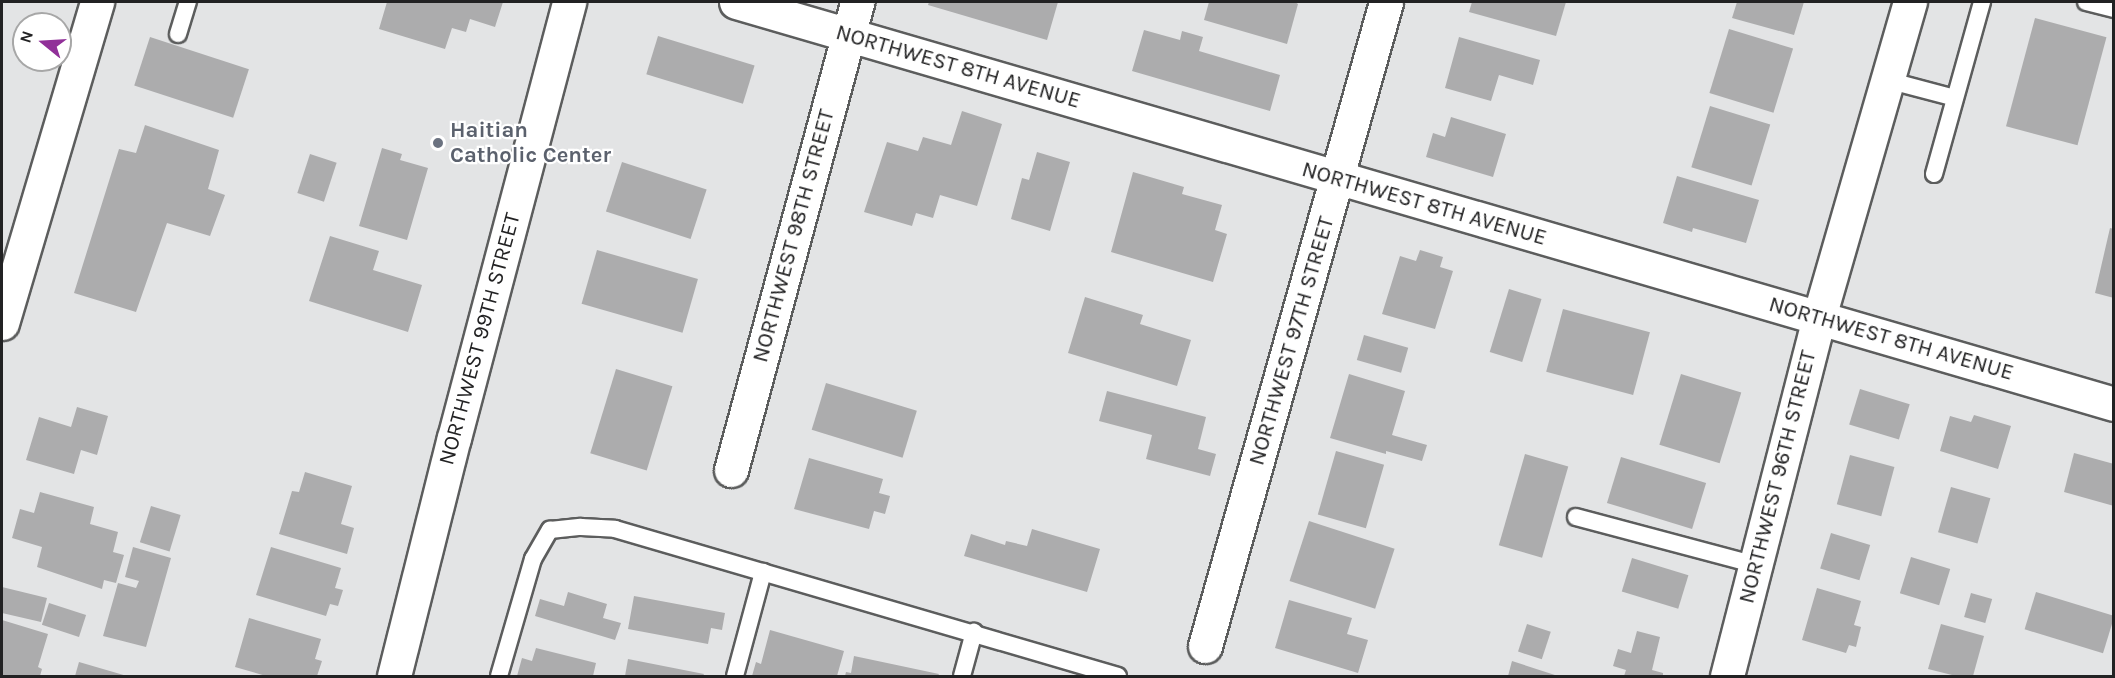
<!DOCTYPE html>
<html>
<head>
<meta charset="utf-8">
<style>
	body { margin:0 }
	#map { position:relative; width:2115px; height:678px; overflow:hidden; background:#e3e4e5; font-family:Karla,sans-serif }
	div>[style] { position:absolute }
	.building>* { inset:0; background:#acacad; transform-origin:0 0 }
	.roads { filter:drop-shadow(2px 0 #5c5d5d) drop-shadow(-2px 0 #5c5d5d) drop-shadow(0 2px #5c5d5d) drop-shadow(0 -2px #5c5d5d) }
	.service>* { height:16px; margin:-8px; padding:0 8px; transform-origin:8px; border-radius:8px; background:#fff }
	.minor>* { height:33px; margin:-16.5px; padding:0 16.5px; transform-origin:16.5px; border-radius:16.5px; background:#fff }
	.dots>* { width:16px; height:16px; translate:-50% -50%; box-sizing:border-box; border:3px solid #fff; border-radius:50% }
	span { translate:-50% -50%; white-space:nowrap; text-align:center; line-height:1.15; -webkit-text-stroke:4.5px #fff; paint-order:stroke }
	.street-label { font-size:22px; color:#222223 }
	.worship-label { font-size:22px; color:#5b616d; font-weight:700 }
	.left { translate:0 -50%; text-align:left }
	.frame { position:absolute; inset:0; border:3px solid #222223; pointer-events:none }
	.north { position:absolute; left:12px; top:12px; width:60px; height:60px; box-sizing:border-box; background:#fff; border:2px solid #a7a7a7; border-radius:50%; rotate:288deg; font-size:16px; font-weight:700; line-height:24px; text-align:center; color:#222223 }
	.north::after { content:''; display:block; margin:auto; width:21px; height:27px; background:#913099; clip-path:polygon(50% 0,100% 100%,50% 72%,0 100%) }
</style>
</head>
<body>
<div id="map">
	<div class="building">
		<i style="clip-path:polygon(387px 2px,503px 2px,495px 27px,470px 19px,466px 32px,452px 28px,445px 49px,379px 29px)"></i>
		<i style="clip-path:polygon(929px 2px,1058px 2px,1047px 40px,928px 5px)"></i>
		<i style="clip-path:polygon(1209px 2px,1295px 2px,1298px 4px,1287px 44px,1204px 20px)"></i>
		<i style="clip-path:polygon(1472px 2px,1566px 2px,1556px 36px,1469px 12px)"></i>
		<i style="clip-path:polygon(1737px 2px,1804px 2px,1794px 35px,1732px 18px)"></i>
		<i style="left:2035px;top:18px;width:74px;height:112px;rotate:15deg"></i>
		<i style="left:1729px;top:29px;width:67px;height:67px;rotate:17deg"></i>
		<i style="clip-path:polygon(1144px 30px,1180px 40px,1182px 31px,1203px 37px,1199px 51px,1280px 75px,1270px 111px,1132px 71px)"></i>
		<i style="left:658px;top:36px;width:101px;height:40px;rotate:17deg"></i>
		<i style="left:150px;top:37px;width:104px;height:51px;rotate:18deg"></i>
		<i style="clip-path:polygon(1459px 37px,1540px 60px,1533px 85px,1499px 75px,1491px 101px,1445px 88px)"></i>
		<i style="left:1710px;top:106px;width:63px;height:64px;rotate:17deg"></i>
		<i style="clip-path:polygon(962px 111px,1002px 124px,977px 206px,940px 195px,933px 218px,916px 213px,912px 226px,864px 212px,887px 142px,918px 151px,923px 137px,951px 145px)"></i>
		<i style="clip-path:polygon(1451px 117px,1506px 134px,1493px 177px,1426px 157px,1433px 133px,1445px 137px)"></i>
		<i style="clip-path:polygon(145px 125px,219px 150px,208px 189px,225px 195px,210px 236px,167px 223px,136px 312px,74px 293px,119px 149px,136px 153px)"></i>
		<i style="clip-path:polygon(382px 148px,402px 154px,400px 160px,428px 168px,407px 240px,359px 226px)"></i>
		<i style="clip-path:polygon(1037px 152px,1070px 162px,1050px 231px,1011px 219px,1022px 178px,1029px 180px)"></i>
		<i style="left:310px;top:154px;width:28px;height:41px;rotate:18deg"></i>
		<i style="left:622px;top:162px;width:89px;height:52px;rotate:18deg"></i>
		<i style="clip-path:polygon(1133px 172px,1184px 187px,1182px 194px,1222px 205px,1215px 230px,1227px 234px,1213px 282px,1111px 252px)"></i>
		<i style="clip-path:polygon(1677px 176px,1759px 200px,1746px 243px,1693px 228px,1692px 232px,1663px 223px)"></i>
		<i style="clip-path:polygon(2110px 228px,2114px 229px,2114px 298px,2095px 293px)"></i>
		<i style="clip-path:polygon(330px 236px,379px 251px,373px 270px,422px 285px,408px 332px,309px 301px)"></i>
		<i style="left:597px;top:250px;width:105px;height:56px;rotate:16deg"></i>
		<i style="clip-path:polygon(1420px 250px,1443px 257px,1440px 267px,1453px 271px,1435px 329px,1382px 314px,1400px 256px,1416px 261px)"></i>
		<i style="left:1509px;top:289px;width:34px;height:66px;rotate:17deg"></i>
		<i style="clip-path:polygon(1085px 297px,1143px 315px,1140px 324px,1191px 340px,1177px 386px,1068px 353px)"></i>
		<i style="left:1563px;top:309px;width:90px;height:65px;rotate:15deg"></i>
		<i style="left:1364px;top:335px;width:46px;height:26px;rotate:16deg"></i>
		<i style="left:616px;top:369px;width:59px;height:88px;rotate:17deg"></i>
		<i style="clip-path:polygon(1349px 374px,1405px 391px,1392px 435px,1427px 445px,1422px 461px,1386px 451px,1386px 454px,1330px 438px)"></i>
		<i style="left:1681px;top:374px;width:63px;height:74px;rotate:17deg"></i>
		<i style="left:826px;top:383px;width:95px;height:49px;rotate:17deg"></i>
		<i style="left:1860px;top:389px;width:52px;height:37px;rotate:17deg"></i>
		<i style="clip-path:polygon(1107px 391px,1206px 417px,1198px 449px,1216px 454px,1210px 476px,1146px 459px,1152px 435px,1099px 421px)"></i>
		<i style="clip-path:polygon(77px 407px,108px 416px,97px 455px,81px 450px,74px 474px,26px 460px,39px 417px,71px 427px)"></i>
		<i style="clip-path:polygon(1974px 415px,2011px 426px,1998px 469px,1940px 451px,1950px 416px,1971px 422px)"></i>
		<i style="left:1336px;top:451px;width:50px;height:66px;rotate:16deg"></i>
		<i style="clip-path:polygon(2074px 453px,2114px 464px,2114px 506px,2064px 492px)"></i>
		<i style="left:1525px;top:454px;width:45px;height:95px;rotate:16deg"></i>
		<i style="left:1850px;top:455px;width:46px;height:51px;rotate:15deg"></i>
		<i style="left:1621px;top:457px;width:89px;height:48px;rotate:17deg"></i>
		<i style="clip-path:polygon(809px 458px,883px 479px,879px 493px,890px 496px,885px 514px,874px 511px,869px 529px,794px 509px)"></i>
		<i style="clip-path:polygon(305px 472px,352px 486px,341px 524px,354px 528px,347px 554px,279px 534px,292px 491px,299px 492px)"></i>
		<i style="left:1951px;top:487px;width:41px;height:47px;rotate:16deg"></i>
		<i style="clip-path:polygon(40px 492px,94px 507px,90px 524px,118px 532px,113px 552px,124px 555px,116px 583px,104px 580px,102px 589px,37px 567px,42px 547px,12px 538px,20px 509px,34px 513px)"></i>
		<i style="left:151px;top:506px;width:31px;height:38px;rotate:17deg"></i>
		<i style="left:1309px;top:521px;width:90px;height:63px;rotate:18deg"></i>
		<i style="clip-path:polygon(1032px 529px,1100px 549px,1087px 592px,964px 556px,971px 534px,1005px 545px,1006px 541px,1027px 546px)"></i>
		<i style="left:1831px;top:533px;width:41px;height:37px;rotate:17deg"></i>
		<i style="clip-path:polygon(133px 547px,171px 558px,146px 647px,103px 636px,118px 583px,136px 588px,139px 581px,125px 577px)"></i>
		<i style="clip-path:polygon(271px 547px,341px 568px,335px 588px,343px 590px,338px 606px,330px 604px,326px 616px,256px 595px)"></i>
		<i style="left:1911px;top:557px;width:41px;height:38px;rotate:17deg"></i>
		<i style="left:1632px;top:558px;width:59px;height:35px;rotate:17deg"></i>
		<i style="clip-path:polygon(2px 587px,47px 598px,41px 622px,2px 613px)"></i>
		<i style="clip-path:polygon(1817px 588px,1861px 601px,1854px 625px,1861px 627px,1856px 647px,1849px 645px,1846px 653px,1802px 640px)"></i>
		<i style="clip-path:polygon(568px 592px,607px 604px,603px 618px,621px 623px,615px 640px,535px 616px,540px 599px,564px 606px)"></i>
		<i style="left:2036px;top:592px;width:82px;height:39px;rotate:17deg"></i>
		<i style="left:1971px;top:593px;width:22px;height:25px;rotate:16deg"></i>
		<i style="clip-path:polygon(634px 596px,725px 613px,722px 630px,711px 628px,708px 644px,628px 629px)"></i>
		<i style="clip-path:polygon(1289px 600px,1352px 618px,1347px 634px,1368px 640px,1358px 673px,1275px 648px)"></i>
		<i style="left:49px;top:603px;width:39px;height:23px;rotate:18deg"></i>
		<i style="clip-path:polygon(249px 618px,321px 639px,315px 659px,322px 661px,317px 676px,266px 676px,235px 667px)"></i>
		<i style="clip-path:polygon(2px 620px,48px 634px,38px 667px,42px 669px,40px 676px,2px 676px)"></i>
		<i style="left:1527px;top:624px;width:25px;height:29px;rotate:18deg"></i>
		<i style="clip-path:polygon(1941px 624px,1984px 636px,1973px 676px,1956px 676px,1928px 669px)"></i>
		<i style="clip-path:polygon(770px 630px,844px 651px,837px 676px,752px 676px,756px 662px,761px 664px)"></i>
		<i style="clip-path:polygon(1637px 631px,1660px 637px,1652px 670px,1663px 673px,1663px 676px,1624px 676px,1626px 670px,1613px 666px,1618px 649px,1631px 653px)"></i>
		<i style="clip-path:polygon(536px 648px,596px 663px,593px 676px,517px 676px,522px 658px,532px 661px)"></i>
		<i style="clip-path:polygon(854px 656px,939px 674px,938px 676px,845px 676px,846px 672px,851px 673px)"></i>
		<i style="clip-path:polygon(628px 659px,704px 674px,703px 676px,625px 676px)"></i>
		<i style="clip-path:polygon(1512px 661px,1558px 676px,1508px 676px)"></i>
		<i style="clip-path:polygon(79px 662px,127px 676px,75px 676px)"></i>
	</div>
	<div class="roads">
		<div class="service">
			<i style="left:2086px;top:2px;width:29px;rotate:14deg"></i>
			<i style="left:178px;top:34px;width:34px;rotate:-73deg"></i>
			<i style="left:1887px;top:80px;width:70px;rotate:14.8deg"></i>
			<i style="left:1934px;top:174px;width:179px;rotate:-74.4deg"></i>
			<i style="left:1576px;top:517px;width:186px;rotate:14.9deg"></i>
			<i style="left:499px;top:676px;width:122px;rotate:-73.8deg"></i>
			<i style="left:533px;top:559px;width:34px;rotate:-60deg"></i>
			<i style="left:550px;top:530px;width:31px;rotate:-6deg"></i>
			<i style="left:581px;top:527px;width:34px;rotate:3deg"></i>
			<i style="left:615px;top:529px;width:524px;rotate:16.29deg"></i>
			<i style="left:735px;top:676px;width:108px;rotate:-74.9deg"></i>
			<i style="left:962px;top:676px;width:46px;rotate:-74.7deg"></i>
		</div>
		<div class="minor">
			<i style="left:736px;top:2px;width:1435px;rotate:16.26deg"></i>
			<i style="left:2px;top:323px;width:335px;rotate:-73.5deg"></i>
			<i style="left:731px;top:470px;width:485px;rotate:-74.9deg"></i>
			<i style="left:1205px;top:646px;width:669px;rotate:-74.3deg"></i>
			<i style="left:394px;top:676px;width:245px;rotate:-75.9deg"></i>
			<i style="left:454px;top:438px;width:451px;rotate:-75.2deg"></i>
			<i style="left:1727px;top:676px;width:371px;rotate:-75.6deg"></i>
			<i style="left:1819px;top:317px;width:328px;rotate:-73.9deg"></i>
		</div>
	</div>
	<div class="dots">
		<i style="left:438px;top:143px;background:#6b7280"></i>
	</div>
	<div class="street-label">
		<span style="left:958px;top:67px;rotate:16deg">NORTHWEST 8TH AVENUE</span>
		<span style="left:1424px;top:204px;rotate:16deg">NORTHWEST 8TH AVENUE</span>
		<span style="left:794px;top:236px;rotate:-75deg">NORTHWEST 98TH STREET</span>
		<span style="left:480px;top:339px;rotate:-75deg">NORTHWEST 99TH STREET</span>
		<span style="left:1891px;top:339px;rotate:16deg">NORTHWEST 8TH AVENUE</span>
		<span style="left:1292px;top:341px;rotate:-74deg">NORTHWEST 97TH STREET</span>
		<span style="left:1778px;top:477px;rotate:-76deg">NORTHWEST 96TH STREET</span>
	</div>
	<div class="worship-label">
		<span class="left" style="left:450px;top:143px">Haitian<br>Catholic Center</span>
	</div>
	<div class="frame"></div>
	<div class="north">N</div>
</div>
</body>
</html>
